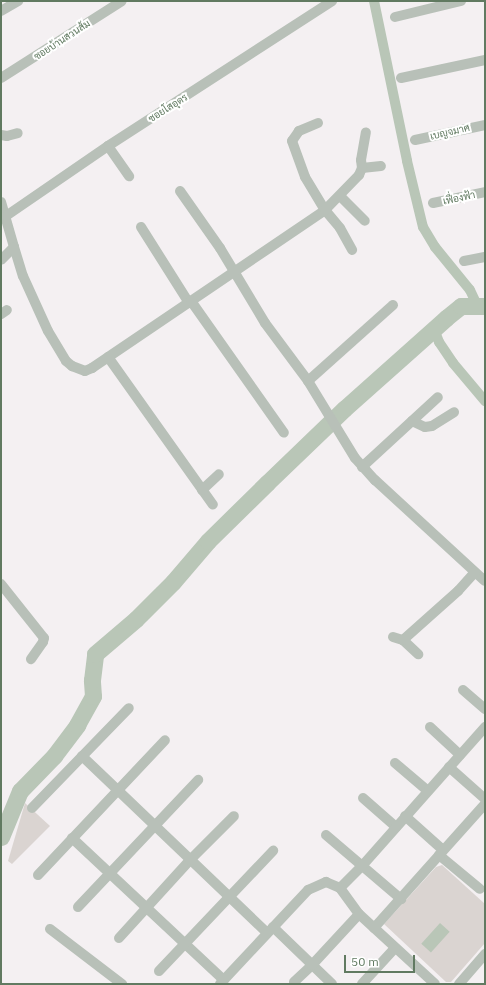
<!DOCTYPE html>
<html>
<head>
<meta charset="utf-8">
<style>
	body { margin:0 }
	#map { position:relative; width:486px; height:985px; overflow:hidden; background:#f4f0f2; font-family:"IBM Plex Sans",Sarabun,sans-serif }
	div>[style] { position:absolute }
	.green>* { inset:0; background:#dad4d1 }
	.water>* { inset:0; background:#b9c6b7; transform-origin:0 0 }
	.canal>* { height:10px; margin:-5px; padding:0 5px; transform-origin:5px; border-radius:5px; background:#b9c6b7 }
	.river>* { height:17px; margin:-8.5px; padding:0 8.5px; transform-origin:8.5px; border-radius:8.5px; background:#b9c6b7 }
	.minor>* { height:10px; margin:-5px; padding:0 5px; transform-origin:5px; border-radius:5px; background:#b8c0b8 }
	span { translate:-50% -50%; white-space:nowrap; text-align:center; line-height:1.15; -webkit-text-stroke:4px #fff; paint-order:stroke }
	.street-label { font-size:10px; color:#617a61 }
	.frame { position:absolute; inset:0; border:2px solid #617a61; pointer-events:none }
	.scale { position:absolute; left:344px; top:955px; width:71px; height:18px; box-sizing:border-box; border:2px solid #617a61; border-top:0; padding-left:5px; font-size:12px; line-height:14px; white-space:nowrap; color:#617a61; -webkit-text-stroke:3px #fff; paint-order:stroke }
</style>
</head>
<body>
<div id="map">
	<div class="green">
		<i style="clip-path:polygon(25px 803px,50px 826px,12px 864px,8px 861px)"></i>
		<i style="clip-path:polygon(442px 865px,485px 904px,485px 943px,451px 982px,446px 982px,384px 924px,436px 867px)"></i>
	</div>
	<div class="water">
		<i style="left:440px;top:923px;width:13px;height:28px;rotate:42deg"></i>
	</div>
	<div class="canal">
		<i style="left:374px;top:1px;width:163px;rotate:78.3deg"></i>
		<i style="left:407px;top:161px;width:68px;rotate:76.4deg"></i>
		<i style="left:423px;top:227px;width:23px;rotate:59deg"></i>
		<i style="left:435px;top:247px;width:55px;rotate:50.9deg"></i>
		<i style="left:470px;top:290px;width:19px;rotate:65deg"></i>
		<i style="left:434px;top:329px;width:14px;rotate:69deg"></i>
		<i style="left:439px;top:342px;width:25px;rotate:56deg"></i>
		<i style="left:453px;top:363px;width:50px;rotate:49.9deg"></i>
	</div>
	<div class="river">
		<i style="left:1px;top:837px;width:50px;rotate:-67.6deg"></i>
		<i style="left:20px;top:791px;width:49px;rotate:-45.8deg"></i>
		<i style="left:54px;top:756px;width:39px;rotate:-53deg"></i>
		<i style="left:77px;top:725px;width:33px;rotate:-61deg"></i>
		<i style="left:93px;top:696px;width:16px;rotate:-94deg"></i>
		<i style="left:92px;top:680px;width:26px;rotate:-83deg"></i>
		<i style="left:95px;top:654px;width:54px;rotate:-40.5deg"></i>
		<i style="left:136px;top:619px;width:52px;rotate:-45deg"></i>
		<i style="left:173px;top:582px;width:54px;rotate:-49.5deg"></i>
		<i style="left:208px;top:541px;width:83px;rotate:-44.5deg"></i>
		<i style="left:267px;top:483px;width:107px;rotate:-43.9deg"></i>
		<i style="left:344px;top:409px;width:137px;rotate:-41.7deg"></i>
		<i style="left:446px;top:318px;width:19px;rotate:-39deg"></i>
		<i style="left:461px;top:306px;width:24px"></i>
	</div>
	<div class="minor">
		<i style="left:1px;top:11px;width:20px;rotate:-30deg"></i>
		<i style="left:395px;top:17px;width:68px;rotate:-13.6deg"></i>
		<i style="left:1px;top:78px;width:143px;rotate:-32.5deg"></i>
		<i style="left:401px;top:78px;width:86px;rotate:-12.1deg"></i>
		<i style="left:318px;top:123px;width:21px;rotate:157deg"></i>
		<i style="left:299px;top:131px;width:12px;rotate:125deg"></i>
		<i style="left:292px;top:141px;width:38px;rotate:70deg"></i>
		<i style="left:305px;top:177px;width:39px;rotate:59deg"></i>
		<i style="left:325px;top:210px;width:23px;rotate:50deg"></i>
		<i style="left:340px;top:228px;width:25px;rotate:61deg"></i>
		<i style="left:1px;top:135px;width:6px;rotate:9deg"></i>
		<i style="left:7px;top:136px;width:11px;rotate:-15deg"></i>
		<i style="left:415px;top:140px;width:72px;rotate:-12.1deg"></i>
		<i style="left:108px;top:146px;width:37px;rotate:55deg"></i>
		<i style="left:362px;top:168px;width:19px;rotate:-6deg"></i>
		<i style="left:180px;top:191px;width:70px;rotate:54.9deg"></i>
		<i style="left:220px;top:248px;width:87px;rotate:59deg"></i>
		<i style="left:265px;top:323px;width:72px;rotate:53.4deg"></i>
		<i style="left:308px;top:381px;width:90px;rotate:58.6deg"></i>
		<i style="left:355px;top:458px;width:30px;rotate:48deg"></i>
		<i style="left:375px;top:480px;width:149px;rotate:42.6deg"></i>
		<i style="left:340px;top:196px;width:35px;rotate:45deg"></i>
		<i style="left:1px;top:202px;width:47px;rotate:73.9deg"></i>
		<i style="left:14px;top:247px;width:18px;rotate:135deg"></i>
		<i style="left:433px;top:203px;width:53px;rotate:-11.9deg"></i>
		<i style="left:6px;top:216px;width:124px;rotate:-34.5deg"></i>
		<i style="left:108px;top:146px;width:267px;rotate:-32.9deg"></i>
		<i style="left:141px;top:227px;width:90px;rotate:57.7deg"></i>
		<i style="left:14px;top:247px;width:30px;rotate:73deg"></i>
		<i style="left:23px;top:276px;width:60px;rotate:65.6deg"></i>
		<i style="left:48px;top:331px;width:35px;rotate:59deg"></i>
		<i style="left:66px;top:361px;width:8px;rotate:40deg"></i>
		<i style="left:72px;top:366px;width:14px;rotate:21deg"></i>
		<i style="left:85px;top:371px;width:8px;rotate:-23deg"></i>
		<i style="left:92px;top:368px;width:282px;rotate:-34.1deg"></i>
		<i style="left:325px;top:210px;width:49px;rotate:-45.8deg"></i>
		<i style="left:359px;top:175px;width:8px;rotate:-67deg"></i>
		<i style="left:362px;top:168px;width:8px;rotate:-97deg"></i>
		<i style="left:361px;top:160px;width:28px;rotate:-80deg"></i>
		<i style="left:464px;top:261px;width:21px;rotate:-11deg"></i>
		<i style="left:191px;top:301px;width:161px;rotate:54.8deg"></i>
		<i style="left:1px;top:314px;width:7px;rotate:-34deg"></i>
		<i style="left:108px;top:357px;width:181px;rotate:54.6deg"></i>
		<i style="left:308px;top:381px;width:114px;rotate:-41.8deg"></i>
		<i style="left:412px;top:421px;width:14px;rotate:25deg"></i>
		<i style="left:425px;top:427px;width:7px;rotate:-8deg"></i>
		<i style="left:432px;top:426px;width:26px;rotate:-32deg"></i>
		<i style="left:362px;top:467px;width:103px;rotate:-42.6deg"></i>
		<i style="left:202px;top:490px;width:23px;rotate:-43deg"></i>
		<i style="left:1px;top:584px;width:69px;rotate:51.5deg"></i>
		<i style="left:44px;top:638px;width:4px;rotate:104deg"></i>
		<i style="left:43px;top:642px;width:21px;rotate:125deg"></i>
		<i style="left:393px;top:637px;width:10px;rotate:17deg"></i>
		<i style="left:403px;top:640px;width:21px;rotate:43deg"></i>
		<i style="left:403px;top:640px;width:74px;rotate:-41.7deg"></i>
		<i style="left:458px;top:591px;width:25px;rotate:-48deg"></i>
		<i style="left:463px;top:690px;width:29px;rotate:41deg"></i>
		<i style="left:430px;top:727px;width:41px;rotate:43deg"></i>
		<i style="left:82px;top:756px;width:256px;rotate:43.7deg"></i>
		<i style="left:395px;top:763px;width:43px;rotate:40.3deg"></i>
		<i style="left:449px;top:767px;width:48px;rotate:41.6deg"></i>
		<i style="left:363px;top:798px;width:44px;rotate:41.3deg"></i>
		<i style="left:32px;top:808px;width:139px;rotate:-45.9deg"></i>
		<i style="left:405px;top:816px;width:51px;rotate:41.8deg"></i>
		<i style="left:326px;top:835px;width:99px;rotate:40.5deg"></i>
		<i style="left:72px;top:838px;width:208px;rotate:43.1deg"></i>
		<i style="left:439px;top:855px;width:53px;rotate:39.7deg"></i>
		<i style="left:38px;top:875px;width:185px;rotate:-46.7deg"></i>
		<i style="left:340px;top:888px;width:31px;rotate:-45deg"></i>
		<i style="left:362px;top:866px;width:186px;rotate:-48.5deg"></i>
		<i style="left:78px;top:907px;width:175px;rotate:-46.6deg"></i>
		<i style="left:273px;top:927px;width:82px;rotate:44deg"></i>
		<i style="left:374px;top:928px;width:166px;rotate:-48.2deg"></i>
		<i style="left:50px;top:929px;width:91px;rotate:37.4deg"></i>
		<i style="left:119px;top:938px;width:105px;rotate:-47.7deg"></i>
		<i style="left:190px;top:860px;width:62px;rotate:-45deg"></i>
		<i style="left:159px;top:971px;width:166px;rotate:-46.5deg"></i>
		<i style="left:294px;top:982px;width:25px;rotate:-43deg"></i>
		<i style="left:312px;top:965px;width:69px;rotate:-47.3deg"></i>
		<i style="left:220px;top:984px;width:129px;rotate:-46.9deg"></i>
		<i style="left:308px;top:890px;width:20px;rotate:-24deg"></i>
		<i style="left:326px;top:882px;width:15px;rotate:23deg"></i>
		<i style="left:340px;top:888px;width:32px;rotate:54deg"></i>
		<i style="left:359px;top:914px;width:103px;rotate:42.6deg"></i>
		<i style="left:362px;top:984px;width:49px;rotate:-47.5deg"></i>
		<i style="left:459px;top:984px;width:40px;rotate:-49deg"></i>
	</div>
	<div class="street-label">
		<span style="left:62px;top:40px;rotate:-33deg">ซอยบ้านสวนส้ม</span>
		<span style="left:168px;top:108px;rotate:-32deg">ซอยโสอุดร</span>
		<span style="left:450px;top:132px;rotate:-13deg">เบญจมาศ</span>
		<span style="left:459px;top:198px;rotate:-12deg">เฟื่องฟ้า</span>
	</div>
	<div class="frame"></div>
	<div class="scale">50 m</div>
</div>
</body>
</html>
